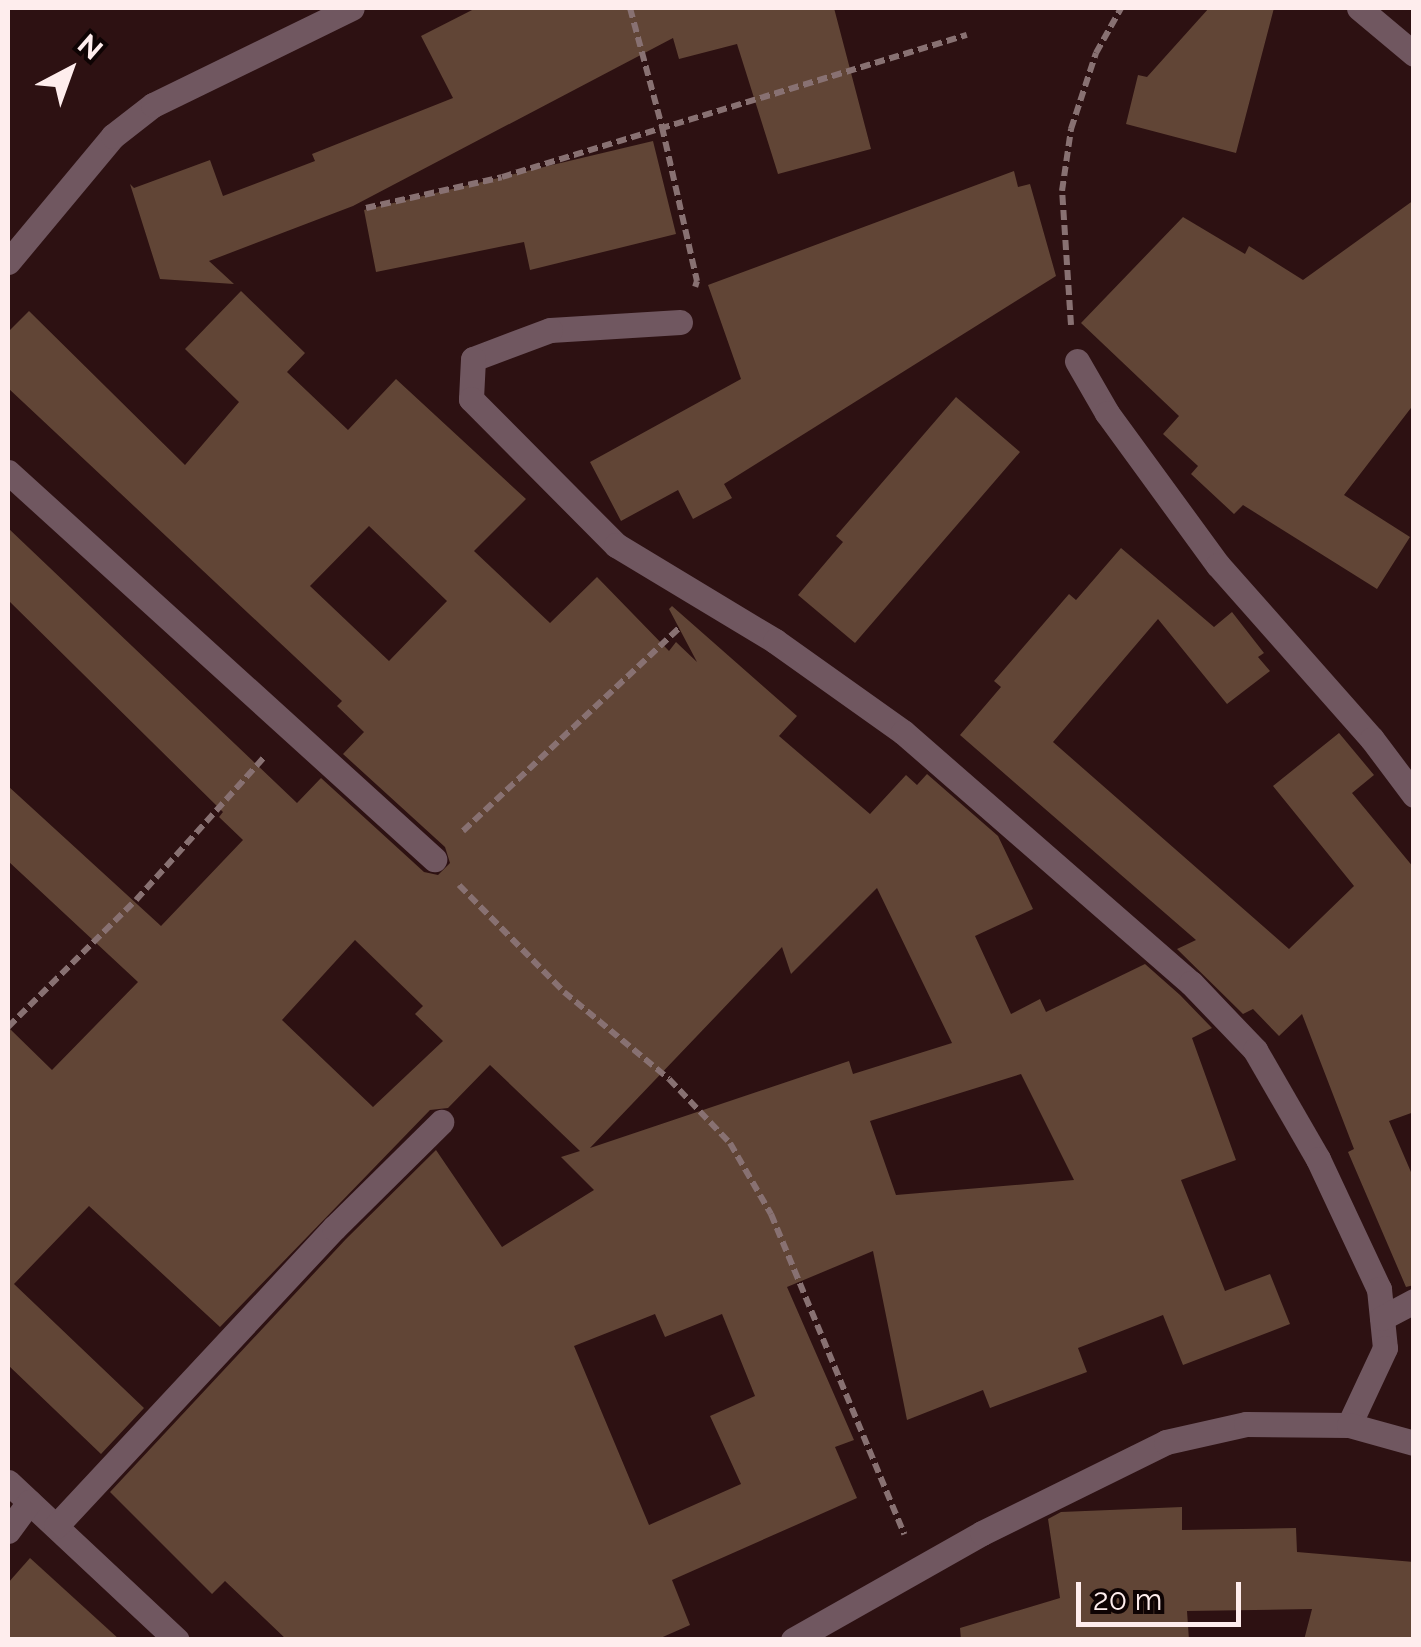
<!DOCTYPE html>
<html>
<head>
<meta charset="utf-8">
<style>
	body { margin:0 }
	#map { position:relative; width:1421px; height:1647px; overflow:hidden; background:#2d1112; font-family:Raleway,sans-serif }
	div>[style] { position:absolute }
	.building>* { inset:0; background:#614536 }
	.path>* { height:6px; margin-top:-3px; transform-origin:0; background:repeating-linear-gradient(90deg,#887172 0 10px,transparent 0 15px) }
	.minor>* { height:25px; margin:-12.5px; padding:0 12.5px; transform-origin:12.5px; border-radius:12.5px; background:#705760 }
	span { translate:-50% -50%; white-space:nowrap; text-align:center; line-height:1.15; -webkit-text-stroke:10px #0e0303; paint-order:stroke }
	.frame { position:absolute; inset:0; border:10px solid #feeded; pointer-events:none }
	.north { position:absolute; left:20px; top:20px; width:100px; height:100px; -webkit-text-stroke:8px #0e0303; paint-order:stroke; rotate:41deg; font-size:28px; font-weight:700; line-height:40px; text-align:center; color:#feeded }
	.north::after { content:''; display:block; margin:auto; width:35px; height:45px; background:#feeded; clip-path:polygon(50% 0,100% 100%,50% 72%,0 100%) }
	.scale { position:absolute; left:1076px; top:1582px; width:165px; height:45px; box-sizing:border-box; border:5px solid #feeded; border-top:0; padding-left:12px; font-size:30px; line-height:35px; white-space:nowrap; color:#feeded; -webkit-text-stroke:8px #0e0303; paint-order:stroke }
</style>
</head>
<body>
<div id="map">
	<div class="building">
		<i style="clip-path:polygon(476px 8px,834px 8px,871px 149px,778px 174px,737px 44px,679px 59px,673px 38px,353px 206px,209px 261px,234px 284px,160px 279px,130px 184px,134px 188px,210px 160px,223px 196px,315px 161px,312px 154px,453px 98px,421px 36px)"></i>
		<i style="clip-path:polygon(1209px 8px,1274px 8px,1236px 153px,1126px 124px,1138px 75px,1147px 77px)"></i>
		<i style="clip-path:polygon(653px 141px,676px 234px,530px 270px,524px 242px,376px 272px,364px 210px)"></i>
		<i style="clip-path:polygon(1014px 171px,1018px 187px,1030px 184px,1056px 276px,724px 484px,732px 498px,693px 519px,678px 490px,621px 521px,590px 462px,741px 379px,708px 285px)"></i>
		<i style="clip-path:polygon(1414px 200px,1414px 404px,1344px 495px,1410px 537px,1377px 589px,1243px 505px,1234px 514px,1191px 474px,1198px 466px,1163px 434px,1179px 416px,1081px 323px,1183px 217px,1245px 254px,1249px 246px,1303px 280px)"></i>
		<i style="clip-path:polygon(evenodd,241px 291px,305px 353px,287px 372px,348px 430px,396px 379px,526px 499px,474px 551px,550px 623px,597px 577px,669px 651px,676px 642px,697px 662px,669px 609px,672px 606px,797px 716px,779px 736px,870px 814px,906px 775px,917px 785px,927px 774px,998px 836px,1033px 909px,975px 936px,1011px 1014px,1040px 999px,1046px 1012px,1145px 964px,1180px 995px,1212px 1028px,1192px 1038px,1236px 1160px,1181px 1180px,1225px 1291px,1270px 1274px,1290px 1324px,1183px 1365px,1163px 1315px,1078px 1348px,1087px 1372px,990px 1408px,983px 1390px,907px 1420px,873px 1251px,787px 1287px,854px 1440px,835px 1447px,857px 1498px,672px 1580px,690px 1625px,656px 1640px,287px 1640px,225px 1581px,212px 1594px,110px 1492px,346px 1239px,436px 1150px,502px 1247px,594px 1190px,561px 1157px,580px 1151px,490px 1065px,448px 1108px,430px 1110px,220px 1327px,89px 1206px,14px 1284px,144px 1408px,101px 1454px,8px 1365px,8px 1027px,52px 1070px,138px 982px,8px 861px,8px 786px,161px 926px,243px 840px,219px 817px,223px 812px,8px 600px,8px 528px,297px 803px,321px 778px,424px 872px,438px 875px,450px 863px,445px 847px,343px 754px,364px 732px,337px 706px,342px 701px,8px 388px,8px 332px,29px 311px,185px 465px,239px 402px,185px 349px,241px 291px,369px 526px,447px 601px,389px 661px,310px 586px,369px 526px,241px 291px,877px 888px,952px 1043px,853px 1074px,849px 1061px,590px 1148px,782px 947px,791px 974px,877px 888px,241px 291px,355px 940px,423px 1006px,415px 1014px,443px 1041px,373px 1107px,282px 1020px,355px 940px,241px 291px,1021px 1074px,1074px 1180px,896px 1195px,870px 1121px,1021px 1074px,241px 291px,655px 1314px,665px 1337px,722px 1314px,755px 1396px,710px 1416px,741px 1484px,649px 1525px,574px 1346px,655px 1314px)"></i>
		<i style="clip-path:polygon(956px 397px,1020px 452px,855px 643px,798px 595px,843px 542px,836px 536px)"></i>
		<i style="clip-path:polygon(1121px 548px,1214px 627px,1232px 612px,1264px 653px,1258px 657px,1270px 671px,1227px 704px,1158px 619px,1053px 742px,1289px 949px,1354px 886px,1273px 786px,1339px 733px,1374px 775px,1352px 793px,1414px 868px,1414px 1112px,1389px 1121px,1414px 1179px,1414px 1285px,1406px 1287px,1348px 1152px,1354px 1149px,1302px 1014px,1279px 1036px,1253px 1009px,1243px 1014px,1177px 949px,1196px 940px,960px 735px,1001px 687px,994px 681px,1069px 594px,1076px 600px)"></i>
		<i style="clip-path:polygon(1182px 1507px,1182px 1530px,1296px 1528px,1297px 1552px,1414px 1562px,1414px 1640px,1304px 1640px,1312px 1609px,1187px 1611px,1189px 1640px,961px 1640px,960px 1628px,1060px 1598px,1048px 1519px,1061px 1512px)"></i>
		<i style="clip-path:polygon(30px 1558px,120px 1640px,8px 1640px,8px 1583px)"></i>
	</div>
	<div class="path">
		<i style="left:630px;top:8px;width:123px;rotate:74.9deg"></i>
		<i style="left:662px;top:127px;width:158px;rotate:77.2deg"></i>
		<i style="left:697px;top:281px;width:6px;rotate:108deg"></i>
		<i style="left:366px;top:208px;width:139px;rotate:-12.8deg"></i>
		<i style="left:502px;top:177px;width:486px;rotate:-17deg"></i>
		<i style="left:1071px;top:325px;width:134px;rotate:-93.8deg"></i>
		<i style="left:1062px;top:191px;width:63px;rotate:-81.7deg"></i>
		<i style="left:1071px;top:129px;width:80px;rotate:-71.8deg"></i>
		<i style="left:1096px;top:53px;width:51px;rotate:-60.9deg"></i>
		<i style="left:463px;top:831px;width:298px;rotate:-43.2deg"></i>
		<i style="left:459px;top:885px;width:150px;rotate:45.5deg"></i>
		<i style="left:564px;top:992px;width:136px;rotate:39.6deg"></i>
		<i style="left:669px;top:1079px;width:88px;rotate:46.4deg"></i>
		<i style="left:730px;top:1143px;width:82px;rotate:60deg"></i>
		<i style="left:771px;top:1214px;width:347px;rotate:67.4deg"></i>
		<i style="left:8px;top:1027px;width:180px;rotate:-44.8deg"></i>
		<i style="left:136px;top:900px;width:193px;rotate:-48.1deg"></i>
	</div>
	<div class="minor">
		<i style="left:1359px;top:8px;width:72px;rotate:39.9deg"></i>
		<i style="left:8px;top:262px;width:164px;rotate:-50.2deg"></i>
		<i style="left:113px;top:136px;width:51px;rotate:-37.8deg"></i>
		<i style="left:153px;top:105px;width:221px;rotate:-26deg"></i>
		<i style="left:680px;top:322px;width:130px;rotate:176.5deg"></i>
		<i style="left:550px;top:330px;width:82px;rotate:159.4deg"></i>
		<i style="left:473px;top:359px;width:40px;rotate:92.9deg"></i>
		<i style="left:471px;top:399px;width:206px;rotate:45.2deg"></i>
		<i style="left:616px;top:545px;width:186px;rotate:31.1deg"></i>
		<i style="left:775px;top:641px;width:157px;rotate:35.4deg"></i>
		<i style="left:903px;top:732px;width:382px;rotate:41.1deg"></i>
		<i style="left:1191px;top:983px;width:93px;rotate:46.3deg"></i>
		<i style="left:1255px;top:1050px;width:126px;rotate:60deg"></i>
		<i style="left:1318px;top:1159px;width:144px;rotate:64.9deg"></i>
		<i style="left:1379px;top:1289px;width:59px;rotate:84.2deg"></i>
		<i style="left:1385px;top:1348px;width:85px;rotate:115.1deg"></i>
		<i style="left:1077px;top:361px;width:60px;rotate:60deg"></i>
		<i style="left:1107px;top:413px;width:188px;rotate:53.9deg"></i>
		<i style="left:1218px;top:565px;width:232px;rotate:48.5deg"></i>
		<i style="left:1372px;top:739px;width:70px;rotate:53.1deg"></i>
		<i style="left:8px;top:472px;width:576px;rotate:42.25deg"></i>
		<i style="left:1382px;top:1318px;width:36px;rotate:-28deg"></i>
		<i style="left:8px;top:1482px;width:231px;rotate:43.1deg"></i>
		<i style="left:56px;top:1526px;width:408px;rotate:-47deg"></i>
		<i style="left:334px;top:1228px;width:151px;rotate:-44.7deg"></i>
		<i style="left:8px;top:1531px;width:36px;rotate:-54deg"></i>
		<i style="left:793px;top:1640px;width:217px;rotate:-29.5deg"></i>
		<i style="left:982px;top:1533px;width:205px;rotate:-26.3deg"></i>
		<i style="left:1166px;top:1442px;width:82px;rotate:-12.7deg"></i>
		<i style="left:1246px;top:1424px;width:103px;rotate:0.6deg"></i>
		<i style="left:1349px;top:1425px;width:67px;rotate:15.5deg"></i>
	</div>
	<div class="frame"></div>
	<div class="north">N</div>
	<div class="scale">20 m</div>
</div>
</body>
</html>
